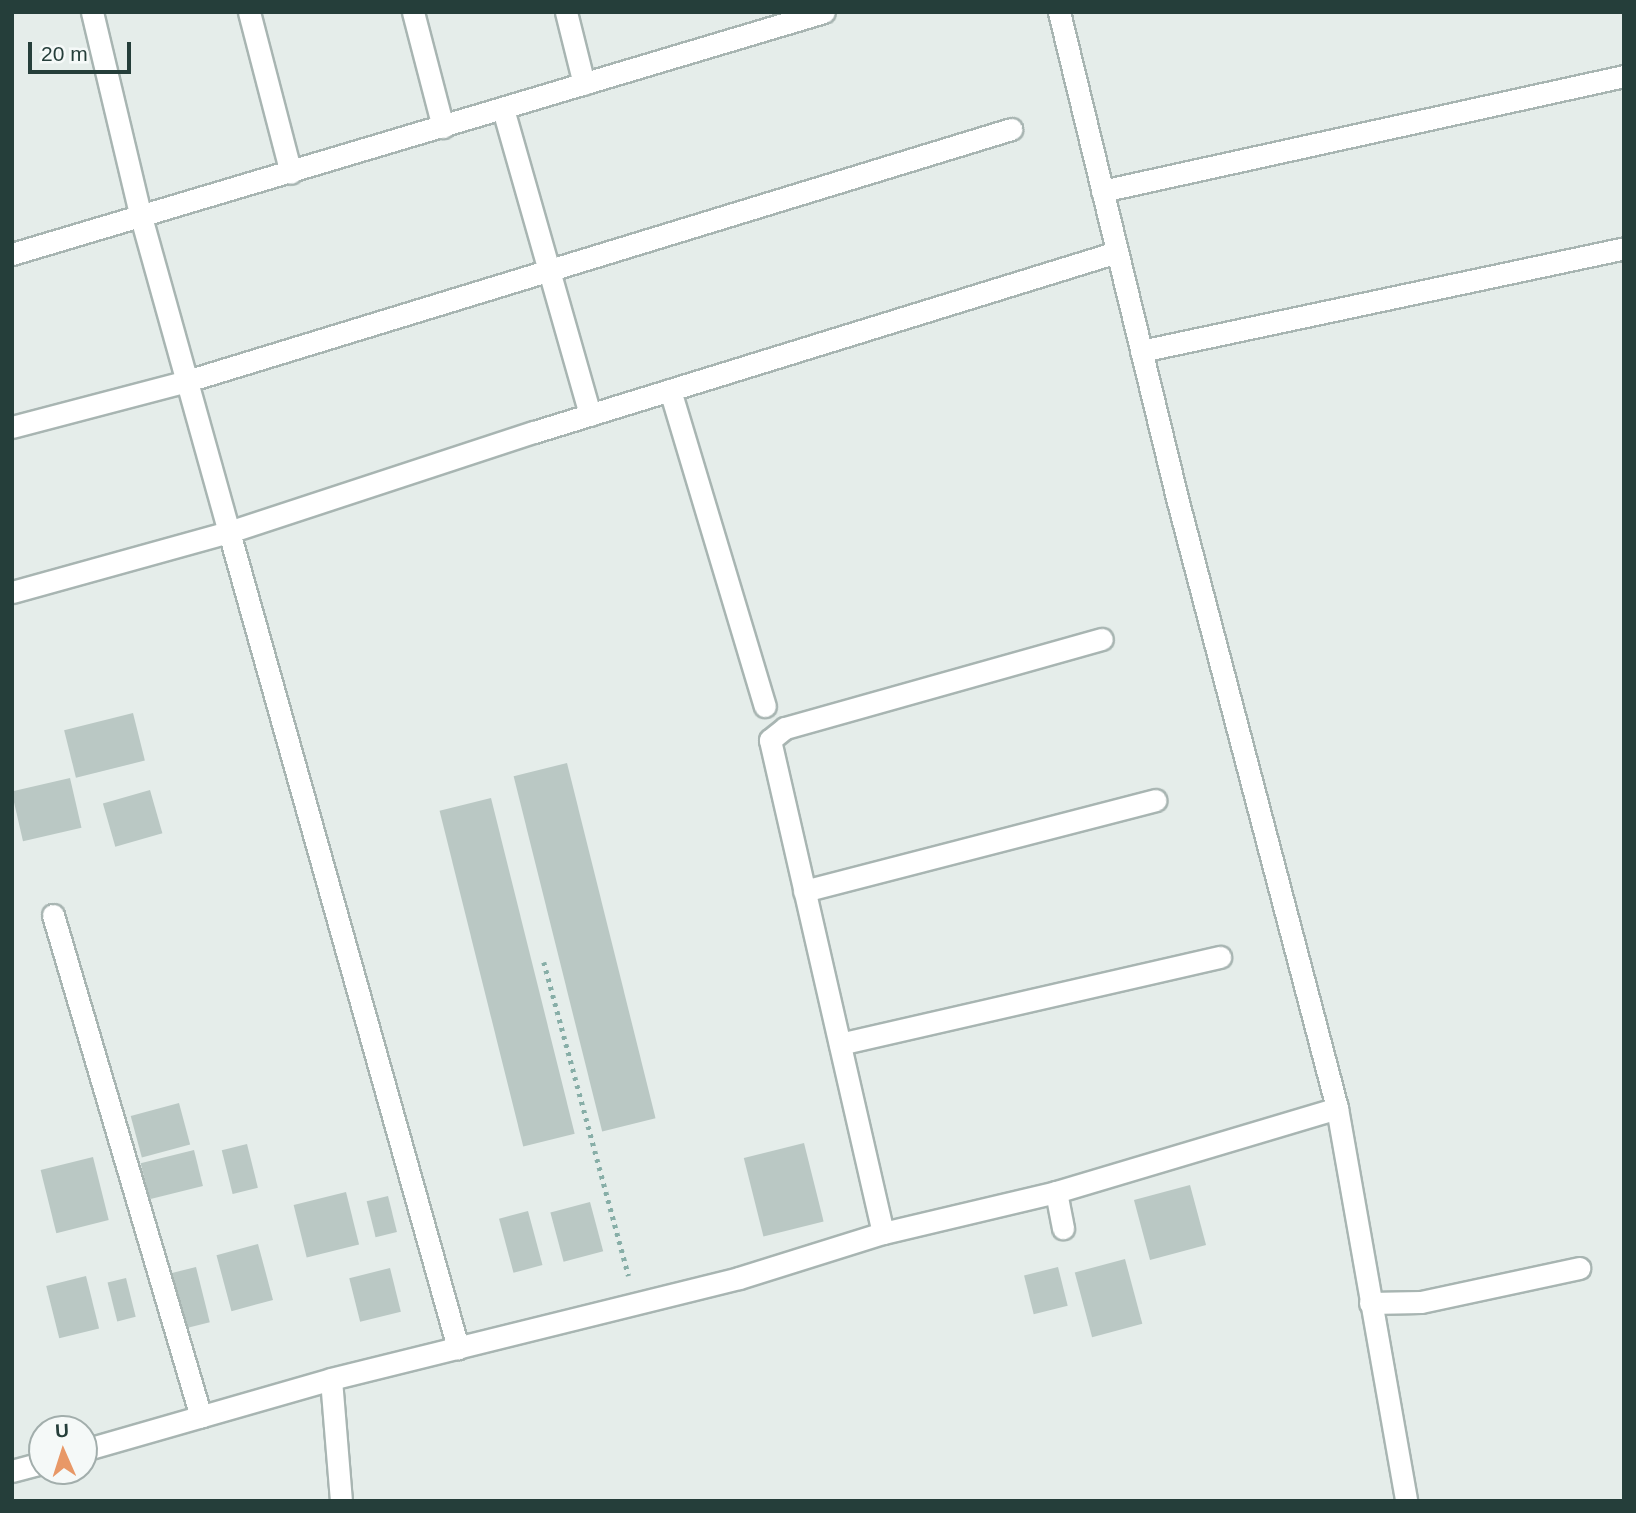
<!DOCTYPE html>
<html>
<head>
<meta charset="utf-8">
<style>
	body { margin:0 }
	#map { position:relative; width:1636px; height:1513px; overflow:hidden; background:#e5edea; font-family:Helvetica,sans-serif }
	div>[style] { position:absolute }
	.building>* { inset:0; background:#bac8c4; transform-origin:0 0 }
	.path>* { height:4.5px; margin-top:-2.25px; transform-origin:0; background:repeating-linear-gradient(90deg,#87aea7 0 3.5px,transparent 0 8.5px) }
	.roads { filter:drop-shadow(2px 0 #a8b5b2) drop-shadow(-2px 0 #a8b5b2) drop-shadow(0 2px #a8b5b2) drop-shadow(0 -2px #a8b5b2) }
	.minor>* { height:21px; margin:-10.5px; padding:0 10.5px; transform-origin:10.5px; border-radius:10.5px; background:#fff }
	span { translate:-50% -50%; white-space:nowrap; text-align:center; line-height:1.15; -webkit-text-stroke:5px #f5f9f8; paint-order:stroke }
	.frame { position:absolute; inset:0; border:14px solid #253e3a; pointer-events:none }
	.north { position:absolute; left:28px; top:1415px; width:70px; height:70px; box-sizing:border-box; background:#f5f9f8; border:2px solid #a2aeac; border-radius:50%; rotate:357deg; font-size:19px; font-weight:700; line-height:28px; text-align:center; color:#253e3a }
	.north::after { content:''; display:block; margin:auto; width:24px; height:32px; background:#e89867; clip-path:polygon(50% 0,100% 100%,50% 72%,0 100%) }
	.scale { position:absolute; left:28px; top:42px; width:103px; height:32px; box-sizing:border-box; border:4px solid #253e3a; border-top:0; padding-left:9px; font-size:21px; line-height:24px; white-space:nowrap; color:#253e3a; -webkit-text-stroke:5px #f5f9f8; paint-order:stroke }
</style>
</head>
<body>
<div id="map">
	<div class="building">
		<i style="left:133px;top:713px;width:49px;height:71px;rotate:76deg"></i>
		<i style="left:567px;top:763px;width:366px;height:55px;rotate:76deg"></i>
		<i style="left:70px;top:778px;width:51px;height:60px;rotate:77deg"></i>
		<i style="left:150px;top:790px;width:45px;height:49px;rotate:74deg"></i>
		<i style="left:491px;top:798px;width:346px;height:53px;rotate:76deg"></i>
		<i style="left:179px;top:1103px;width:43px;height:50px;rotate:75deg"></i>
		<i style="left:804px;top:1143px;width:81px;height:62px;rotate:76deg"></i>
		<i style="left:247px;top:1144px;width:45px;height:26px;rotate:76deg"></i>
		<i style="left:194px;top:1150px;width:37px;height:55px;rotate:76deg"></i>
		<i style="left:93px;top:1157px;width:65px;height:54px;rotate:76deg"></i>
		<i style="left:1190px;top:1185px;width:62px;height:58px;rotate:75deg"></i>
		<i style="left:346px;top:1192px;width:54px;height:54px;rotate:76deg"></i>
		<i style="left:388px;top:1196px;width:37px;height:22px;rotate:76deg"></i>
		<i style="left:590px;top:1202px;width:51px;height:41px;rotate:75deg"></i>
		<i style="left:528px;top:1211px;width:56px;height:30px;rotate:75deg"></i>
		<i style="left:258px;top:1244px;width:58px;height:43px;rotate:75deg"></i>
		<i style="left:1125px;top:1259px;width:67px;height:52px;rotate:75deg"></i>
		<i style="left:196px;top:1267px;width:57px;height:34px;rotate:76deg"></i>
		<i style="left:1058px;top:1267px;width:40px;height:35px;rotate:76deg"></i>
		<i style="left:390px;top:1268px;width:45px;height:42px;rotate:76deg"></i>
		<i style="left:86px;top:1276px;width:54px;height:41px;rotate:76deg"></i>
		<i style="left:126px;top:1278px;width:40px;height:19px;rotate:76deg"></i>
	</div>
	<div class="path">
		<i style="left:544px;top:962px;width:325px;rotate:74.9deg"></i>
	</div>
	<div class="roads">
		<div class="minor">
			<i style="left:92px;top:12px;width:211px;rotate:76.6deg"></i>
			<i style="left:141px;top:217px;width:327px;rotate:74.4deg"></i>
			<i style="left:229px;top:532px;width:321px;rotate:-18.2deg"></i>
			<i style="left:534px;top:432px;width:610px;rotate:-17.16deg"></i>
			<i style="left:249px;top:12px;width:166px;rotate:75.4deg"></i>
			<i style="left:413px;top:12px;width:119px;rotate:75.4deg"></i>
			<i style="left:566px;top:12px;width:74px;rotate:76deg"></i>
			<i style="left:1059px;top:12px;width:500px;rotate:76.35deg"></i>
			<i style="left:1177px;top:498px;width:631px;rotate:75.3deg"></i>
			<i style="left:503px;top:109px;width:318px;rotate:74.1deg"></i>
			<i style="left:1102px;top:191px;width:535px;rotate:-12.42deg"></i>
			<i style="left:12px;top:254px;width:847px;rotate:-16.6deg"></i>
			<i style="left:1141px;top:351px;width:494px;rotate:-12deg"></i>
			<i style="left:670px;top:390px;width:330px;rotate:73.3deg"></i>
			<i style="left:12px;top:427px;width:181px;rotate:-14.7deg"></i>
			<i style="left:187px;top:381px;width:862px;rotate:-17deg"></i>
			<i style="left:12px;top:592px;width:225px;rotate:-15.5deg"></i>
			<i style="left:229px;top:532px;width:848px;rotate:74.32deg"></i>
			<i style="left:804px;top:891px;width:363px;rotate:-14.5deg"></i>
			<i style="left:53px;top:915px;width:523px;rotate:73.57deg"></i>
			<i style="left:840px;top:1044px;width:390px;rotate:-12.9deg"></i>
			<i style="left:1056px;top:1192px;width:37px;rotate:79deg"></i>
			<i style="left:883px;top:1233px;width:506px;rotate:-102.91deg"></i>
			<i style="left:770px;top:740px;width:19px;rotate:-39deg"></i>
			<i style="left:785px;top:728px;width:329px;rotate:-15.7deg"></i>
			<i style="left:1370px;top:1303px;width:51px;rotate:-1.1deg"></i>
			<i style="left:1421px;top:1302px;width:162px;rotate:-12.1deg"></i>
			<i style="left:84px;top:1450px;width:257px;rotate:-16deg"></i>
			<i style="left:12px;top:1471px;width:31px;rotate:-15deg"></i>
			<i style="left:341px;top:1501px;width:122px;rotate:-94.7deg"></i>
			<i style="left:331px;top:1379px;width:420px;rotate:-13.9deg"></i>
			<i style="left:739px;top:1278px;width:151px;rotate:-17.4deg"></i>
			<i style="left:883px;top:1233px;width:178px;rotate:-13.3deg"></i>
			<i style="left:1056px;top:1192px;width:293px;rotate:-16.6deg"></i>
			<i style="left:1337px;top:1108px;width:399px;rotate:80deg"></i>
		</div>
	</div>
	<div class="frame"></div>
	<div class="north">U</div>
	<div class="scale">20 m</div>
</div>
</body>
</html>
